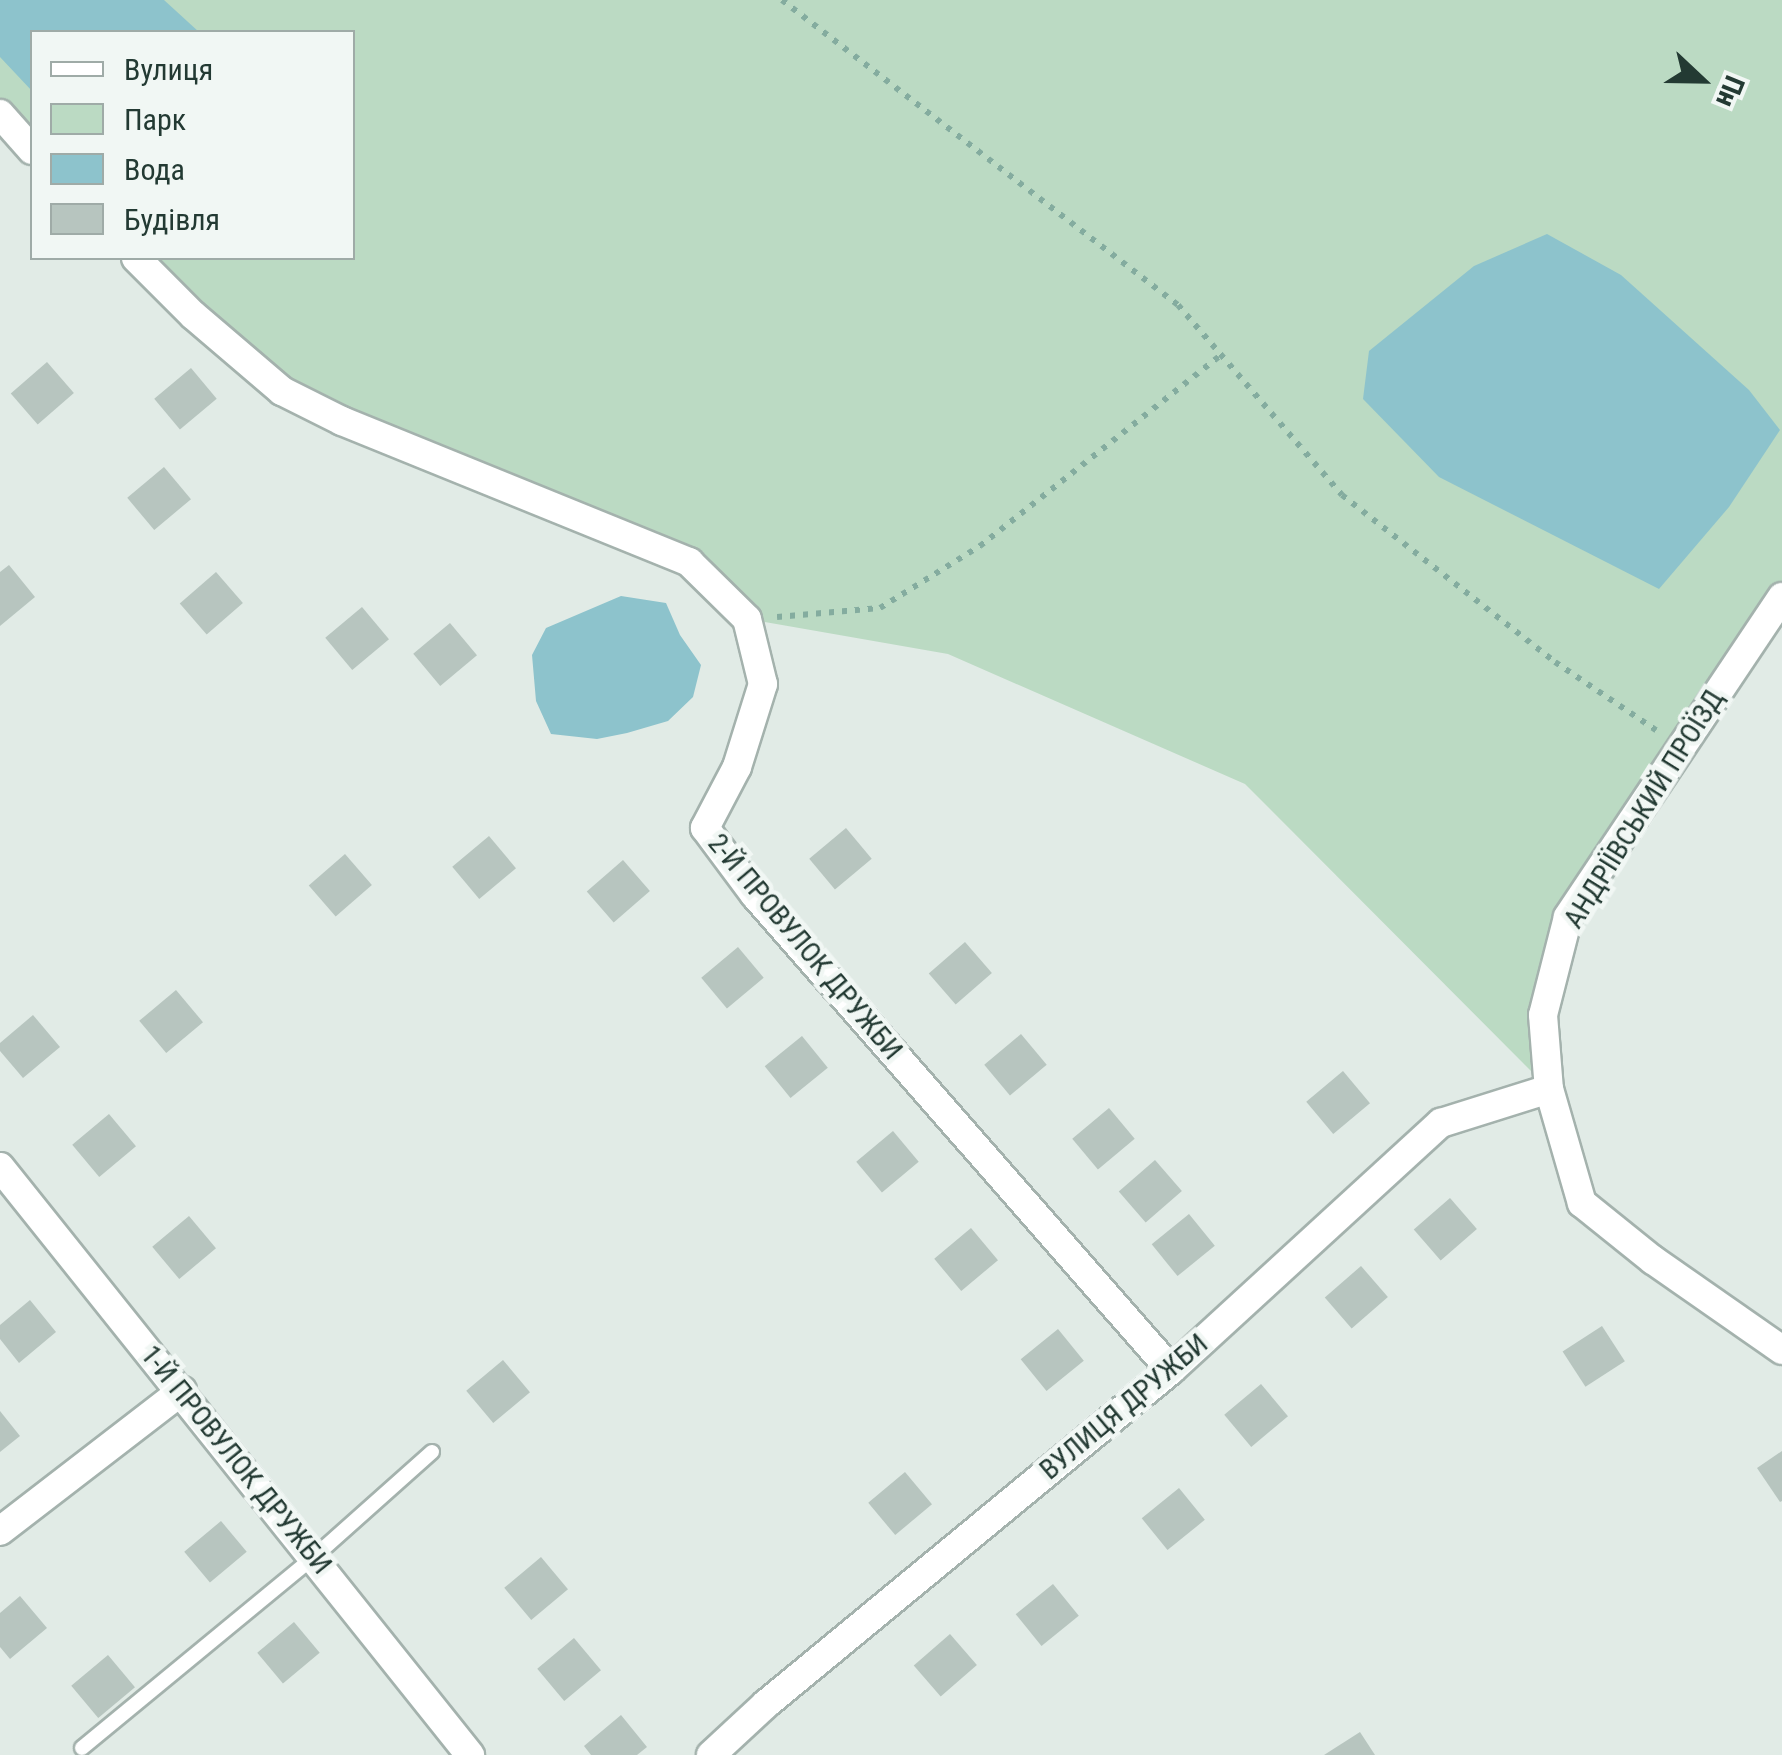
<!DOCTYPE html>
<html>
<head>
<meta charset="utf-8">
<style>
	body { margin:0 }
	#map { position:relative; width:1782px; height:1755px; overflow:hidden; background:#e1ebe6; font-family:"Roboto Condensed",sans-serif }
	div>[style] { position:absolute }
	.green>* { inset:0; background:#bbdac3 }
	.water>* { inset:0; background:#8dc3cc }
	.building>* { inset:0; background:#b7c5bf; transform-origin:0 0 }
	.path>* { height:6px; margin-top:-3px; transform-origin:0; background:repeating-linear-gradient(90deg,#84ac9f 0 5px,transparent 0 13px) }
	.roads { filter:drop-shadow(2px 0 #a4b2ad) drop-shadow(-2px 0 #a4b2ad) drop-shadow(0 2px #a4b2ad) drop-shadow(0 -2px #a4b2ad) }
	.lane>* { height:14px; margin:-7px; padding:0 7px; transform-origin:7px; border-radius:7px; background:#fff }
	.street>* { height:28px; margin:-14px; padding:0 14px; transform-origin:14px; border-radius:14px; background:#fff }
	span { translate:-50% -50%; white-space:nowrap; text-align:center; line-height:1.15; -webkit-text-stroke:9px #f1f7f4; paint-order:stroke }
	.street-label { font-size:28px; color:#233a33 }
	.legend { position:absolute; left:30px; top:30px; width:325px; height:230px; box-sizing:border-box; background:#f1f7f4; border:2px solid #9faba7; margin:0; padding:12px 18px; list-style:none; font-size:30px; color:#233a33 }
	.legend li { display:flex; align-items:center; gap:20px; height:50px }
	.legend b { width:50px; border:2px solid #9faba7 }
	.north { position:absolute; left:1652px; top:30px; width:100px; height:100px; -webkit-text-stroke:8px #f1f7f4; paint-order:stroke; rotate:112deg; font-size:28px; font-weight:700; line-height:40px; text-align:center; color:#233a33 }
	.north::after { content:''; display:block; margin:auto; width:35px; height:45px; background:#233a33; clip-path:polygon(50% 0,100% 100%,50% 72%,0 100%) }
</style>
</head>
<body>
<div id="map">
	<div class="green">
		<i style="clip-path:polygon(0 0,1782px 0,1782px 597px,1568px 917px,1543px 1015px,1549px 1089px,1245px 784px,948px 654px,747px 619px,689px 562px,342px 421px,136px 258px,352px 258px,352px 32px,32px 32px,32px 150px,0 114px)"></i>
	</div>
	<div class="water">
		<i style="clip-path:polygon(0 0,164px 0,199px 32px,32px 32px,32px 91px,0 57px)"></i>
		<i style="clip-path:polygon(1547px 234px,1621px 275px,1749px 390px,1780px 430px,1729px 507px,1659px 589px,1439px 477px,1363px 399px,1369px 351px,1474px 266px)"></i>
		<i style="clip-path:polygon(621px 596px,666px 603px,680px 635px,701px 665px,693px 697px,668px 721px,627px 733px,597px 739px,551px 734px,536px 701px,532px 655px,546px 628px)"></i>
	</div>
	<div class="building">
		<i style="left:47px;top:362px;width:41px;height:48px;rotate:49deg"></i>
		<i style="left:191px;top:368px;width:40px;height:48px;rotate:50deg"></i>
		<i style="left:164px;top:467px;width:42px;height:48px;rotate:50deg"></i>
		<i style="clip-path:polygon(9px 565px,35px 597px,0 626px,0 572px)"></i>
		<i style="left:216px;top:572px;width:41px;height:48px;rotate:49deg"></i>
		<i style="left:362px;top:607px;width:42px;height:48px;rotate:50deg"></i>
		<i style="left:450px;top:623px;width:42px;height:48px;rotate:50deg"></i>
		<i style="left:846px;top:828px;width:40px;height:48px;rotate:50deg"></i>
		<i style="left:489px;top:836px;width:42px;height:48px;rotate:50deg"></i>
		<i style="left:345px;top:854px;width:41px;height:48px;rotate:49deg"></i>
		<i style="left:623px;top:860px;width:41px;height:48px;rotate:49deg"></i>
		<i style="left:965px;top:942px;width:41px;height:48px;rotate:49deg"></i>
		<i style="left:738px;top:947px;width:40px;height:48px;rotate:50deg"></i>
		<i style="left:176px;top:990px;width:42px;height:48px;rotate:50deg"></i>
		<i style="clip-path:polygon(33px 1015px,60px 1047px,23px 1078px,0 1051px,0 1043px)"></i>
		<i style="left:1021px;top:1034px;width:40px;height:48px;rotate:50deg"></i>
		<i style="left:802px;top:1036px;width:41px;height:48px;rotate:51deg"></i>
		<i style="left:1343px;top:1071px;width:42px;height:48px;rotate:50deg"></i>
		<i style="left:1109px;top:1108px;width:40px;height:48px;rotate:50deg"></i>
		<i style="left:109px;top:1114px;width:42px;height:48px;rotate:50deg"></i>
		<i style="left:893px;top:1131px;width:40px;height:48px;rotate:50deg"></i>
		<i style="left:1155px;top:1160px;width:41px;height:48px;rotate:49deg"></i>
		<i style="left:1450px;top:1198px;width:41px;height:48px;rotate:49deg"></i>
		<i style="left:1189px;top:1214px;width:41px;height:48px;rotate:51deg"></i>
		<i style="left:189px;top:1216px;width:42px;height:48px;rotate:50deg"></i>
		<i style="left:971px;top:1228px;width:42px;height:48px;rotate:50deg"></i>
		<i style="left:1361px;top:1266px;width:41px;height:48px;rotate:49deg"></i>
		<i style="clip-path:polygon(30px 1300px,56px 1332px,19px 1363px,0 1339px,0 1325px)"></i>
		<i style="left:1602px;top:1326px;width:42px;height:47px;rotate:57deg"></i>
		<i style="left:1058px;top:1329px;width:41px;height:48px;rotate:51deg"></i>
		<i style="left:503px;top:1360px;width:42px;height:48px;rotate:50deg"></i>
		<i style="left:1261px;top:1384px;width:42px;height:48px;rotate:50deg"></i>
		<i style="clip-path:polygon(0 1411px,20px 1436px,0 1452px)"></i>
		<i style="clip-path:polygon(1782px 1451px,1782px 1501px,1780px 1502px,1757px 1468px)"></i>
		<i style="left:905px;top:1472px;width:42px;height:48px;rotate:50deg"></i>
		<i style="left:1179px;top:1488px;width:41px;height:48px;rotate:51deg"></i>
		<i style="left:221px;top:1521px;width:40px;height:48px;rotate:50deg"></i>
		<i style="left:541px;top:1557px;width:42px;height:48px;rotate:50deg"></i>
		<i style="left:1053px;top:1584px;width:41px;height:48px;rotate:51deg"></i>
		<i style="clip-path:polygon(20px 1596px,47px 1628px,10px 1659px,0 1647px,0 1613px)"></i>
		<i style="left:294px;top:1622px;width:40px;height:48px;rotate:50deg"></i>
		<i style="left:950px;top:1634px;width:41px;height:48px;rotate:49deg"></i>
		<i style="left:574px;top:1638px;width:42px;height:48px;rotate:50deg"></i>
		<i style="left:108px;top:1655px;width:42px;height:48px;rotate:50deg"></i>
		<i style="clip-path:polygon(621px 1715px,647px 1747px,637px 1755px,591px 1755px,584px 1746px)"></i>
		<i style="clip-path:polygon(1360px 1732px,1375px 1755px,1324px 1755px)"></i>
	</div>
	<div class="path">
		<i style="left:782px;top:0;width:500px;rotate:37.6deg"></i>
		<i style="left:1178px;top:305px;width:251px;rotate:49.2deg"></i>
		<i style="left:1342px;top:495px;width:271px;rotate:38.1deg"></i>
		<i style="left:1555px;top:662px;width:122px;rotate:34deg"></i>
		<i style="left:777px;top:617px;width:103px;rotate:-5deg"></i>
		<i style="left:880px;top:608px;width:118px;rotate:-31.8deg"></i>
		<i style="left:980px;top:546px;width:308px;rotate:-38.4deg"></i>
	</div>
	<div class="roads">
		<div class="lane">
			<i style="left:82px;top:1748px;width:301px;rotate:-39.5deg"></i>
			<i style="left:314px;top:1557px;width:158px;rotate:-41.7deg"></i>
		</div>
		<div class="street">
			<i style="left:0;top:114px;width:48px;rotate:48.4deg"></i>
			<i style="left:136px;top:258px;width:81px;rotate:45deg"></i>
			<i style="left:193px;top:315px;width:117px;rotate:40.5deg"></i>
			<i style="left:282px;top:391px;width:67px;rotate:26.6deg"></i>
			<i style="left:342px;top:421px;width:375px;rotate:22.1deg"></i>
			<i style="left:689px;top:562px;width:81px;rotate:44.5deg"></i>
			<i style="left:747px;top:619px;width:67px;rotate:76.2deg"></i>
			<i style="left:763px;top:684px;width:87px;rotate:107.4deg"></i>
			<i style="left:737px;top:767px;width:69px;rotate:117.7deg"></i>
			<i style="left:705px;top:828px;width:84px;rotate:53.3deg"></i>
			<i style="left:755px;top:895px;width:631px;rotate:48.79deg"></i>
			<i style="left:1782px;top:597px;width:385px;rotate:123.8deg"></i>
			<i style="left:1568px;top:917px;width:101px;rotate:104.3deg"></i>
			<i style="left:1543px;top:1015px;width:74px;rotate:85.4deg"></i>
			<i style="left:1549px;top:1089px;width:119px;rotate:73.9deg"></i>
			<i style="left:1582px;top:1203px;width:91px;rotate:38.8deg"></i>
			<i style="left:1653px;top:1260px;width:157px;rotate:34.9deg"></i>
			<i style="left:0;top:1167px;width:753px;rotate:51.36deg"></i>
			<i style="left:0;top:1531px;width:230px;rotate:-37.6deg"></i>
			<i style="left:711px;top:1755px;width:75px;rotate:-42.8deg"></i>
			<i style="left:766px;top:1704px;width:525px;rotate:-39.51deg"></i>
			<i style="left:1171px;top:1370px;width:366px;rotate:-42.5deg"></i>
			<i style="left:1441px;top:1123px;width:113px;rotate:-17.5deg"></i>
		</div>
	</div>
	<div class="street-label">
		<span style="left:1644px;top:809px;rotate:-58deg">АНДРІЇВСЬКИЙ ПРОЇЗД</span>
		<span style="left:805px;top:947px;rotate:50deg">2-Й ПРОВУЛОК ДРУЖБИ</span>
		<span style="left:1124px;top:1407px;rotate:-40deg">ВУЛИЦЯ ДРУЖБИ</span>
		<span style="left:236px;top:1460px;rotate:51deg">1-Й ПРОВУЛОК ДРУЖБИ</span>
	</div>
	<ul class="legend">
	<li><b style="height:12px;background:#fff"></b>Вулиця</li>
	<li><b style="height:28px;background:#bbdac3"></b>Парк</li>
	<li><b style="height:28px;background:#8dc3cc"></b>Вода</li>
	<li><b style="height:28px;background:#b7c5bf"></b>Будівля</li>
	</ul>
	<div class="north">Пн</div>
</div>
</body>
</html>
